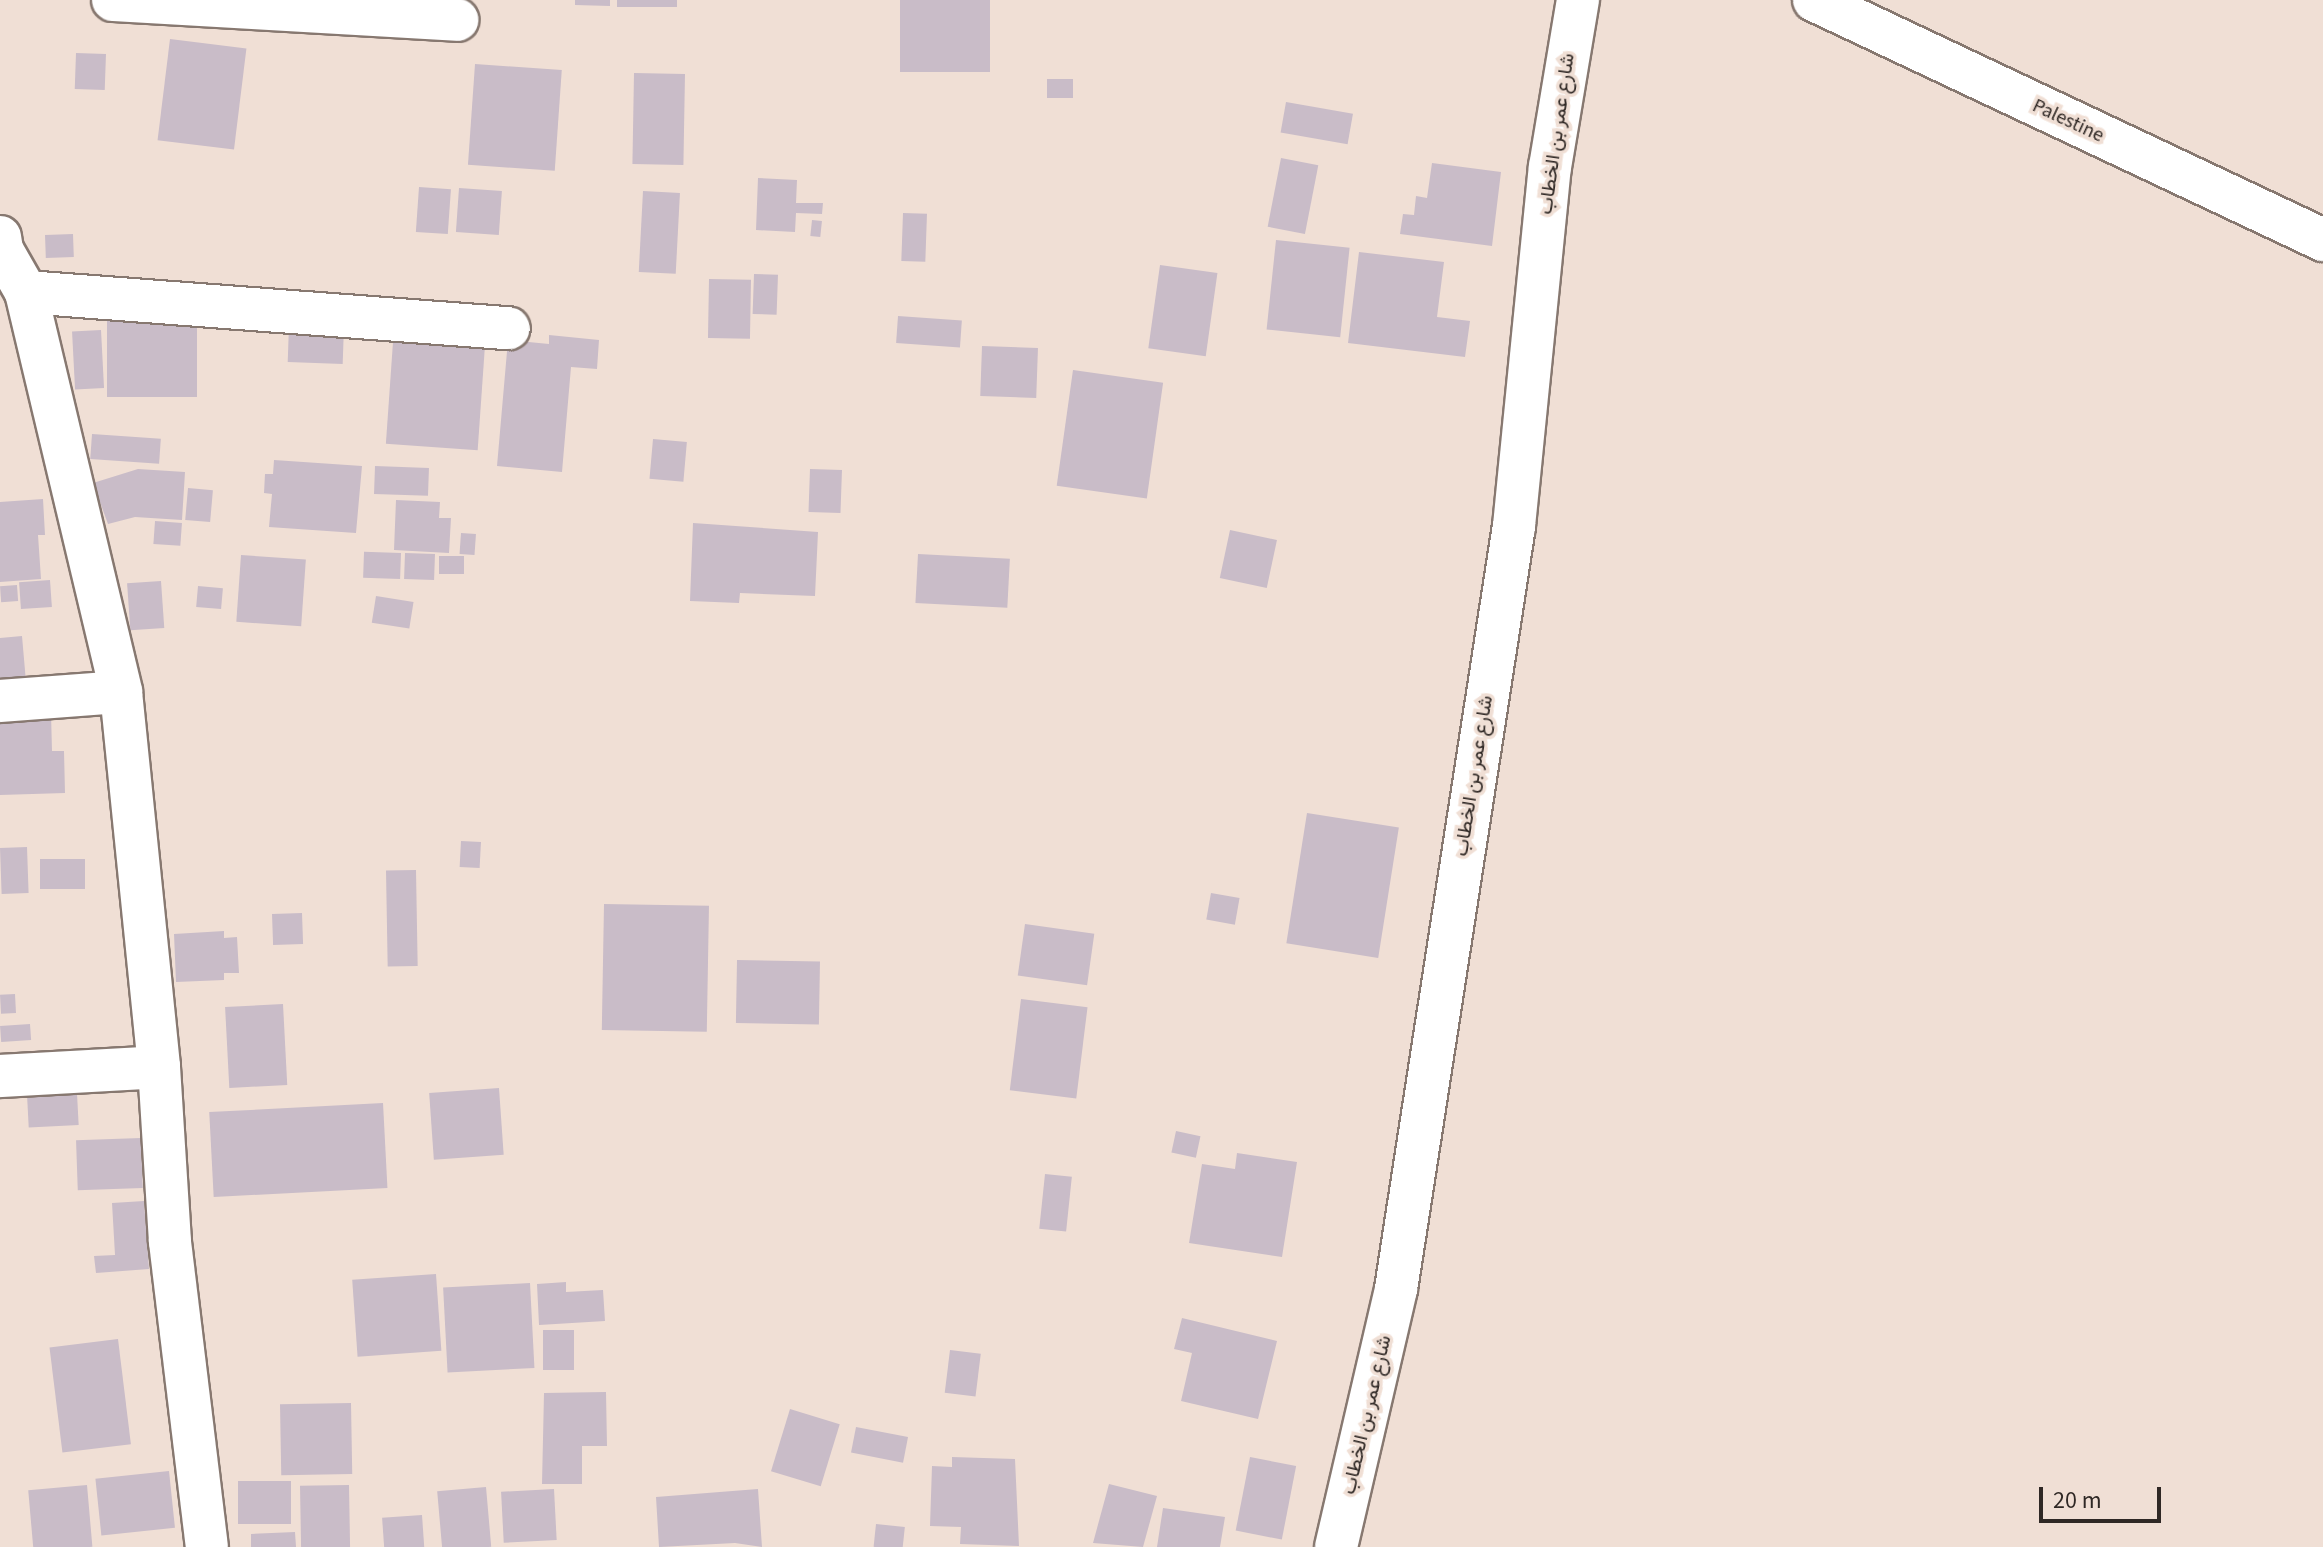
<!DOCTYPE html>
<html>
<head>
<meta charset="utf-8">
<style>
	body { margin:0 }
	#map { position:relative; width:2323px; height:1547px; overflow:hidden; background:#f0dfd5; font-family:"Source Sans 3",Vazirmatn,sans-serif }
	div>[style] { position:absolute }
	.building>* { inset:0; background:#c9bcc8; transform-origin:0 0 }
	.roads { filter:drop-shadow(2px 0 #877870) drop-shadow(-2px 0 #877870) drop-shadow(0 2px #877870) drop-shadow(0 -2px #877870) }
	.minor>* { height:42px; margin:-21px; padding:0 21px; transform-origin:21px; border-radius:21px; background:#fff }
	span { translate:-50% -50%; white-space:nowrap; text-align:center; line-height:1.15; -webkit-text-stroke:7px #f0dfd5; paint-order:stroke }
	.street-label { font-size:20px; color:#2f2825 }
	.scale { position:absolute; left:2039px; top:1487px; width:122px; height:36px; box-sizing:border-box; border:4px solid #2f2825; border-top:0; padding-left:10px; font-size:24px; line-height:28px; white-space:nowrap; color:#2f2825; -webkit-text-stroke:6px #f0dfd5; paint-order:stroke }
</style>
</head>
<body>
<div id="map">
	<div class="building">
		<i style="clip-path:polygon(575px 0,610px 0,610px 6px,575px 5px)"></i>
		<i style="left:617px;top:0;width:60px;height:7px"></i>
		<i style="left:900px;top:0;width:90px;height:72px"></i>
		<i style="left:170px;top:39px;width:77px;height:102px;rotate:7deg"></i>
		<i style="left:76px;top:53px;width:30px;height:36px;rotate:2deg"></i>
		<i style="left:475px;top:64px;width:87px;height:101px;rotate:4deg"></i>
		<i style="left:634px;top:73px;width:51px;height:91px;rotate:1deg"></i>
		<i style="left:1073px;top:79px;width:19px;height:26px;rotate:90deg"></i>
		<i style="left:1286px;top:102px;width:68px;height:31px;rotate:10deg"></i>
		<i style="left:1281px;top:158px;width:38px;height:70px;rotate:11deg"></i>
		<i style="clip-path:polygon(1432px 163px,1501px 172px,1492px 246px,1400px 234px,1403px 214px,1414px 215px,1416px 196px,1427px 198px)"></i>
		<i style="clip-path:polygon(758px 178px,797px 180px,796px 203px,823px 203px,822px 214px,796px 213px,795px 232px,756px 230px)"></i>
		<i style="left:419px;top:187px;width:32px;height:45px;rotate:4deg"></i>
		<i style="left:459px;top:188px;width:43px;height:44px;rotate:4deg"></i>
		<i style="left:643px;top:191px;width:37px;height:81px;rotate:3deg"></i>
		<i style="left:903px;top:213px;width:24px;height:48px;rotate:2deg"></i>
		<i style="left:812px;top:220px;width:10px;height:16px;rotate:6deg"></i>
		<i style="left:73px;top:234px;width:23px;height:28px;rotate:88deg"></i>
		<i style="left:1276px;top:240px;width:74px;height:90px;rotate:6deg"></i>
		<i style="clip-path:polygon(1359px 252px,1444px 262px,1437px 317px,1470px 321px,1465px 357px,1348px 343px)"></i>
		<i style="left:1160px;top:265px;width:58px;height:84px;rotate:8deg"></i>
		<i style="left:754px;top:274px;width:24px;height:40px;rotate:2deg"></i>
		<i style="left:709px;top:279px;width:42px;height:59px;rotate:1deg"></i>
		<i style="left:898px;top:316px;width:64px;height:27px;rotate:4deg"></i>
		<i style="left:107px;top:319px;width:90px;height:78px"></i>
		<i style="left:289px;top:325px;width:55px;height:37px;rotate:2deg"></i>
		<i style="left:101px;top:330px;width:58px;height:29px;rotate:87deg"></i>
		<i style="clip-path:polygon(549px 335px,599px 340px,597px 369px,571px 367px,562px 472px,497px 466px,508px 340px,549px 344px)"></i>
		<i style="left:393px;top:342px;width:92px;height:102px;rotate:4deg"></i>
		<i style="left:982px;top:346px;width:56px;height:50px;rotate:2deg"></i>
		<i style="left:1073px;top:370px;width:91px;height:117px;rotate:8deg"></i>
		<i style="left:92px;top:434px;width:69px;height:25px;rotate:4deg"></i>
		<i style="left:653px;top:439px;width:34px;height:40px;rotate:5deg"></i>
		<i style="clip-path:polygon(274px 460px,362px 466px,356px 533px,269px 527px,272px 494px,264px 493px,265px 474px,273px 474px)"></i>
		<i style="left:375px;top:466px;width:54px;height:28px;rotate:2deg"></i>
		<i style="clip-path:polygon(138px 469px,185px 472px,182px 520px,135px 517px,108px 524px,93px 483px)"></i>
		<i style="left:810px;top:469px;width:32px;height:43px;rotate:2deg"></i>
		<i style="left:188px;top:488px;width:25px;height:32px;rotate:5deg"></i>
		<i style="clip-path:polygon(43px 499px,45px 535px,38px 535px,41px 579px,0 582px,0 502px)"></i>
		<i style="clip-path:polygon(396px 500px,440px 502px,439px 518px,451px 518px,449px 553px,394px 550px)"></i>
		<i style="left:155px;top:521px;width:27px;height:23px;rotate:4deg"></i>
		<i style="clip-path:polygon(693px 523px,818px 532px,815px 596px,740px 593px,739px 603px,690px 601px)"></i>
		<i style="left:1230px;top:530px;width:48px;height:49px;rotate:12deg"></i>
		<i style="left:461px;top:533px;width:15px;height:21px;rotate:4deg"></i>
		<i style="left:401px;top:553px;width:26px;height:37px;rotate:92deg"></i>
		<i style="left:405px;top:553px;width:30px;height:26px;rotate:2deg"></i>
		<i style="left:918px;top:554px;width:92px;height:49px;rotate:3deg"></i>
		<i style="left:241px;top:555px;width:65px;height:67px;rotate:4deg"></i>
		<i style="left:439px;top:556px;width:25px;height:18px"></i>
		<i style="left:50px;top:580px;width:27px;height:31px;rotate:86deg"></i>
		<i style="left:161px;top:581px;width:47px;height:34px;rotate:86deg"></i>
		<i style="left:17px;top:585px;width:16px;height:17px;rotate:86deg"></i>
		<i style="left:198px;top:586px;width:25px;height:21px;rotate:5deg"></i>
		<i style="left:376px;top:596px;width:38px;height:27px;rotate:9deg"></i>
		<i style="clip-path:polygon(22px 636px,26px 682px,0 685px,0 638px)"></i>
		<i style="clip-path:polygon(51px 713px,52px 751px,64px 751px,65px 793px,0 795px,0 714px)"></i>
		<i style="left:1307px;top:813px;width:93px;height:132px;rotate:9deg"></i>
		<i style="left:461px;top:841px;width:20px;height:26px;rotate:3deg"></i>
		<i style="left:27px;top:847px;width:46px;height:27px;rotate:88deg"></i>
		<i style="left:40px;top:859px;width:45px;height:30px"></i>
		<i style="left:416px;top:870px;width:96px;height:30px;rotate:89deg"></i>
		<i style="left:1211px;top:893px;width:29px;height:27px;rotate:10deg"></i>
		<i style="left:604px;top:904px;width:105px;height:126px;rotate:1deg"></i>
		<i style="left:302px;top:913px;width:31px;height:30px;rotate:88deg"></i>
		<i style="left:1025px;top:924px;width:70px;height:52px;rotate:8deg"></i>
		<i style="clip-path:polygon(224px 931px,224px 938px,237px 937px,239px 973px,224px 973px,224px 980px,176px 982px,174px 934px)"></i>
		<i style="left:737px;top:960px;width:83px;height:63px;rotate:1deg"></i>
		<i style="left:15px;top:994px;width:19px;height:15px;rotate:87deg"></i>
		<i style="left:1021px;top:999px;width:67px;height:92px;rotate:7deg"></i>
		<i style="left:283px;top:1004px;width:81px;height:58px;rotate:87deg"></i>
		<i style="left:30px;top:1024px;width:16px;height:30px;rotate:86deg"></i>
		<i style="left:76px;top:1074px;width:51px;height:50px;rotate:87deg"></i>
		<i style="left:499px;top:1088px;width:67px;height:70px;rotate:86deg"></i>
		<i style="left:383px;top:1103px;width:85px;height:174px;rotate:87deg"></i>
		<i style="left:1176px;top:1131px;width:25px;height:22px;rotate:12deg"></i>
		<i style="left:141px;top:1138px;width:50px;height:65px;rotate:88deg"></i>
		<i style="clip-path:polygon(1237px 1153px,1297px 1162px,1282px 1257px,1189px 1243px,1202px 1164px,1235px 1169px)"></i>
		<i style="left:1045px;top:1174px;width:27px;height:55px;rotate:6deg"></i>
		<i style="clip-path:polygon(144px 1201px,149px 1269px,96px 1273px,94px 1256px,115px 1255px,112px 1203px)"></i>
		<i style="left:436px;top:1274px;width:77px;height:84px;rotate:86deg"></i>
		<i style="clip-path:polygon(566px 1282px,566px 1292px,603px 1290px,605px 1321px,539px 1325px,537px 1284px)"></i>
		<i style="left:530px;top:1283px;width:85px;height:87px;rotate:87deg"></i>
		<i style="clip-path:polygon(1182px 1318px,1277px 1341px,1258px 1419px,1181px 1401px,1192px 1353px,1174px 1349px)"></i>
		<i style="left:543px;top:1330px;width:31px;height:40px"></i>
		<i style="left:118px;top:1339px;width:106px;height:69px;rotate:83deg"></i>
		<i style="left:950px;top:1350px;width:31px;height:43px;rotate:7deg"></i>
		<i style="clip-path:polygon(606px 1392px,607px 1446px,582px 1446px,582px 1484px,542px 1484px,544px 1393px)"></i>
		<i style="left:351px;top:1403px;width:71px;height:71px;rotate:89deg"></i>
		<i style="left:790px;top:1409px;width:52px;height:65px;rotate:17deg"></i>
		<i style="left:856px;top:1427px;width:53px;height:26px;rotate:11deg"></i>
		<i style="clip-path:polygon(952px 1457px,1015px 1459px,1019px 1546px,960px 1544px,961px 1527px,930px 1526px,932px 1466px,952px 1467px)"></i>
		<i style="left:1250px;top:1457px;width:47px;height:75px;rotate:11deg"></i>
		<i style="left:169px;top:1471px;width:57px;height:74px;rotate:84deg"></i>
		<i style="left:238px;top:1481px;width:53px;height:43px"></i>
		<i style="clip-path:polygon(1109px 1484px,1157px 1496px,1143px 1547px,1093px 1543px)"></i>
		<i style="left:87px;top:1485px;width:62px;height:59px;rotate:85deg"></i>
		<i style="left:349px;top:1485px;width:62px;height:49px;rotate:89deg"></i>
		<i style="left:486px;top:1487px;width:60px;height:49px;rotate:85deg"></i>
		<i style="left:554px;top:1489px;width:51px;height:53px;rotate:87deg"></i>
		<i style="clip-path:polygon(758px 1489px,762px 1547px,735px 1543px,659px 1547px,656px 1497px)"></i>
		<i style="clip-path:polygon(1163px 1508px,1225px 1517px,1220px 1547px,1157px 1547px)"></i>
		<i style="left:422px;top:1515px;width:32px;height:40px;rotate:86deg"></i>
		<i style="left:876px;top:1524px;width:29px;height:23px;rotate:6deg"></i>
		<i style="clip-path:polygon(295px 1532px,296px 1547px,251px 1547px,251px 1534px)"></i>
	</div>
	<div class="roads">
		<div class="minor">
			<i style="left:113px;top:0;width:345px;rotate:3.3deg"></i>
			<i style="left:1814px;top:0;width:563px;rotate:25.24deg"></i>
			<i style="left:0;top:237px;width:13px;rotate:81deg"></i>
			<i style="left:2px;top:250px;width:48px;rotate:60.3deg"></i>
			<i style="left:26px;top:292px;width:411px;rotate:76.6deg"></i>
			<i style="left:121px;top:692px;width:377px;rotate:84.2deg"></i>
			<i style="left:159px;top:1067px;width:175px;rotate:86.4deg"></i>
			<i style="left:170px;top:1242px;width:307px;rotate:83.1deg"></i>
			<i style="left:26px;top:292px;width:484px;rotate:4.3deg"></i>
			<i style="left:0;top:701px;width:121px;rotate:-4.3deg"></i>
			<i style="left:0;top:1076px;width:159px;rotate:-3.2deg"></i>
			<i style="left:1336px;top:1547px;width:265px;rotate:-76.9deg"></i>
			<i style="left:1396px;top:1289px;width:772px;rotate:-81.21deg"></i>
			<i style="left:1514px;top:526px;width:361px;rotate:-84.3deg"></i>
			<i style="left:1550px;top:167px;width:169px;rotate:-80.5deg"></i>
		</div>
	</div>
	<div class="street-label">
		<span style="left:2068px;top:121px;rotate:25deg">Palestine</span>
		<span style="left:1557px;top:134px;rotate:-82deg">شارع عمر بن الخطاب</span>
		<span style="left:1474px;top:776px;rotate:-81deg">شارع عمر بن الخطاب</span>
		<span style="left:1367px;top:1415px;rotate:-77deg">شارع عمر بن الخطاب</span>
	</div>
	<div class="scale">20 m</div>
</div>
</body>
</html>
